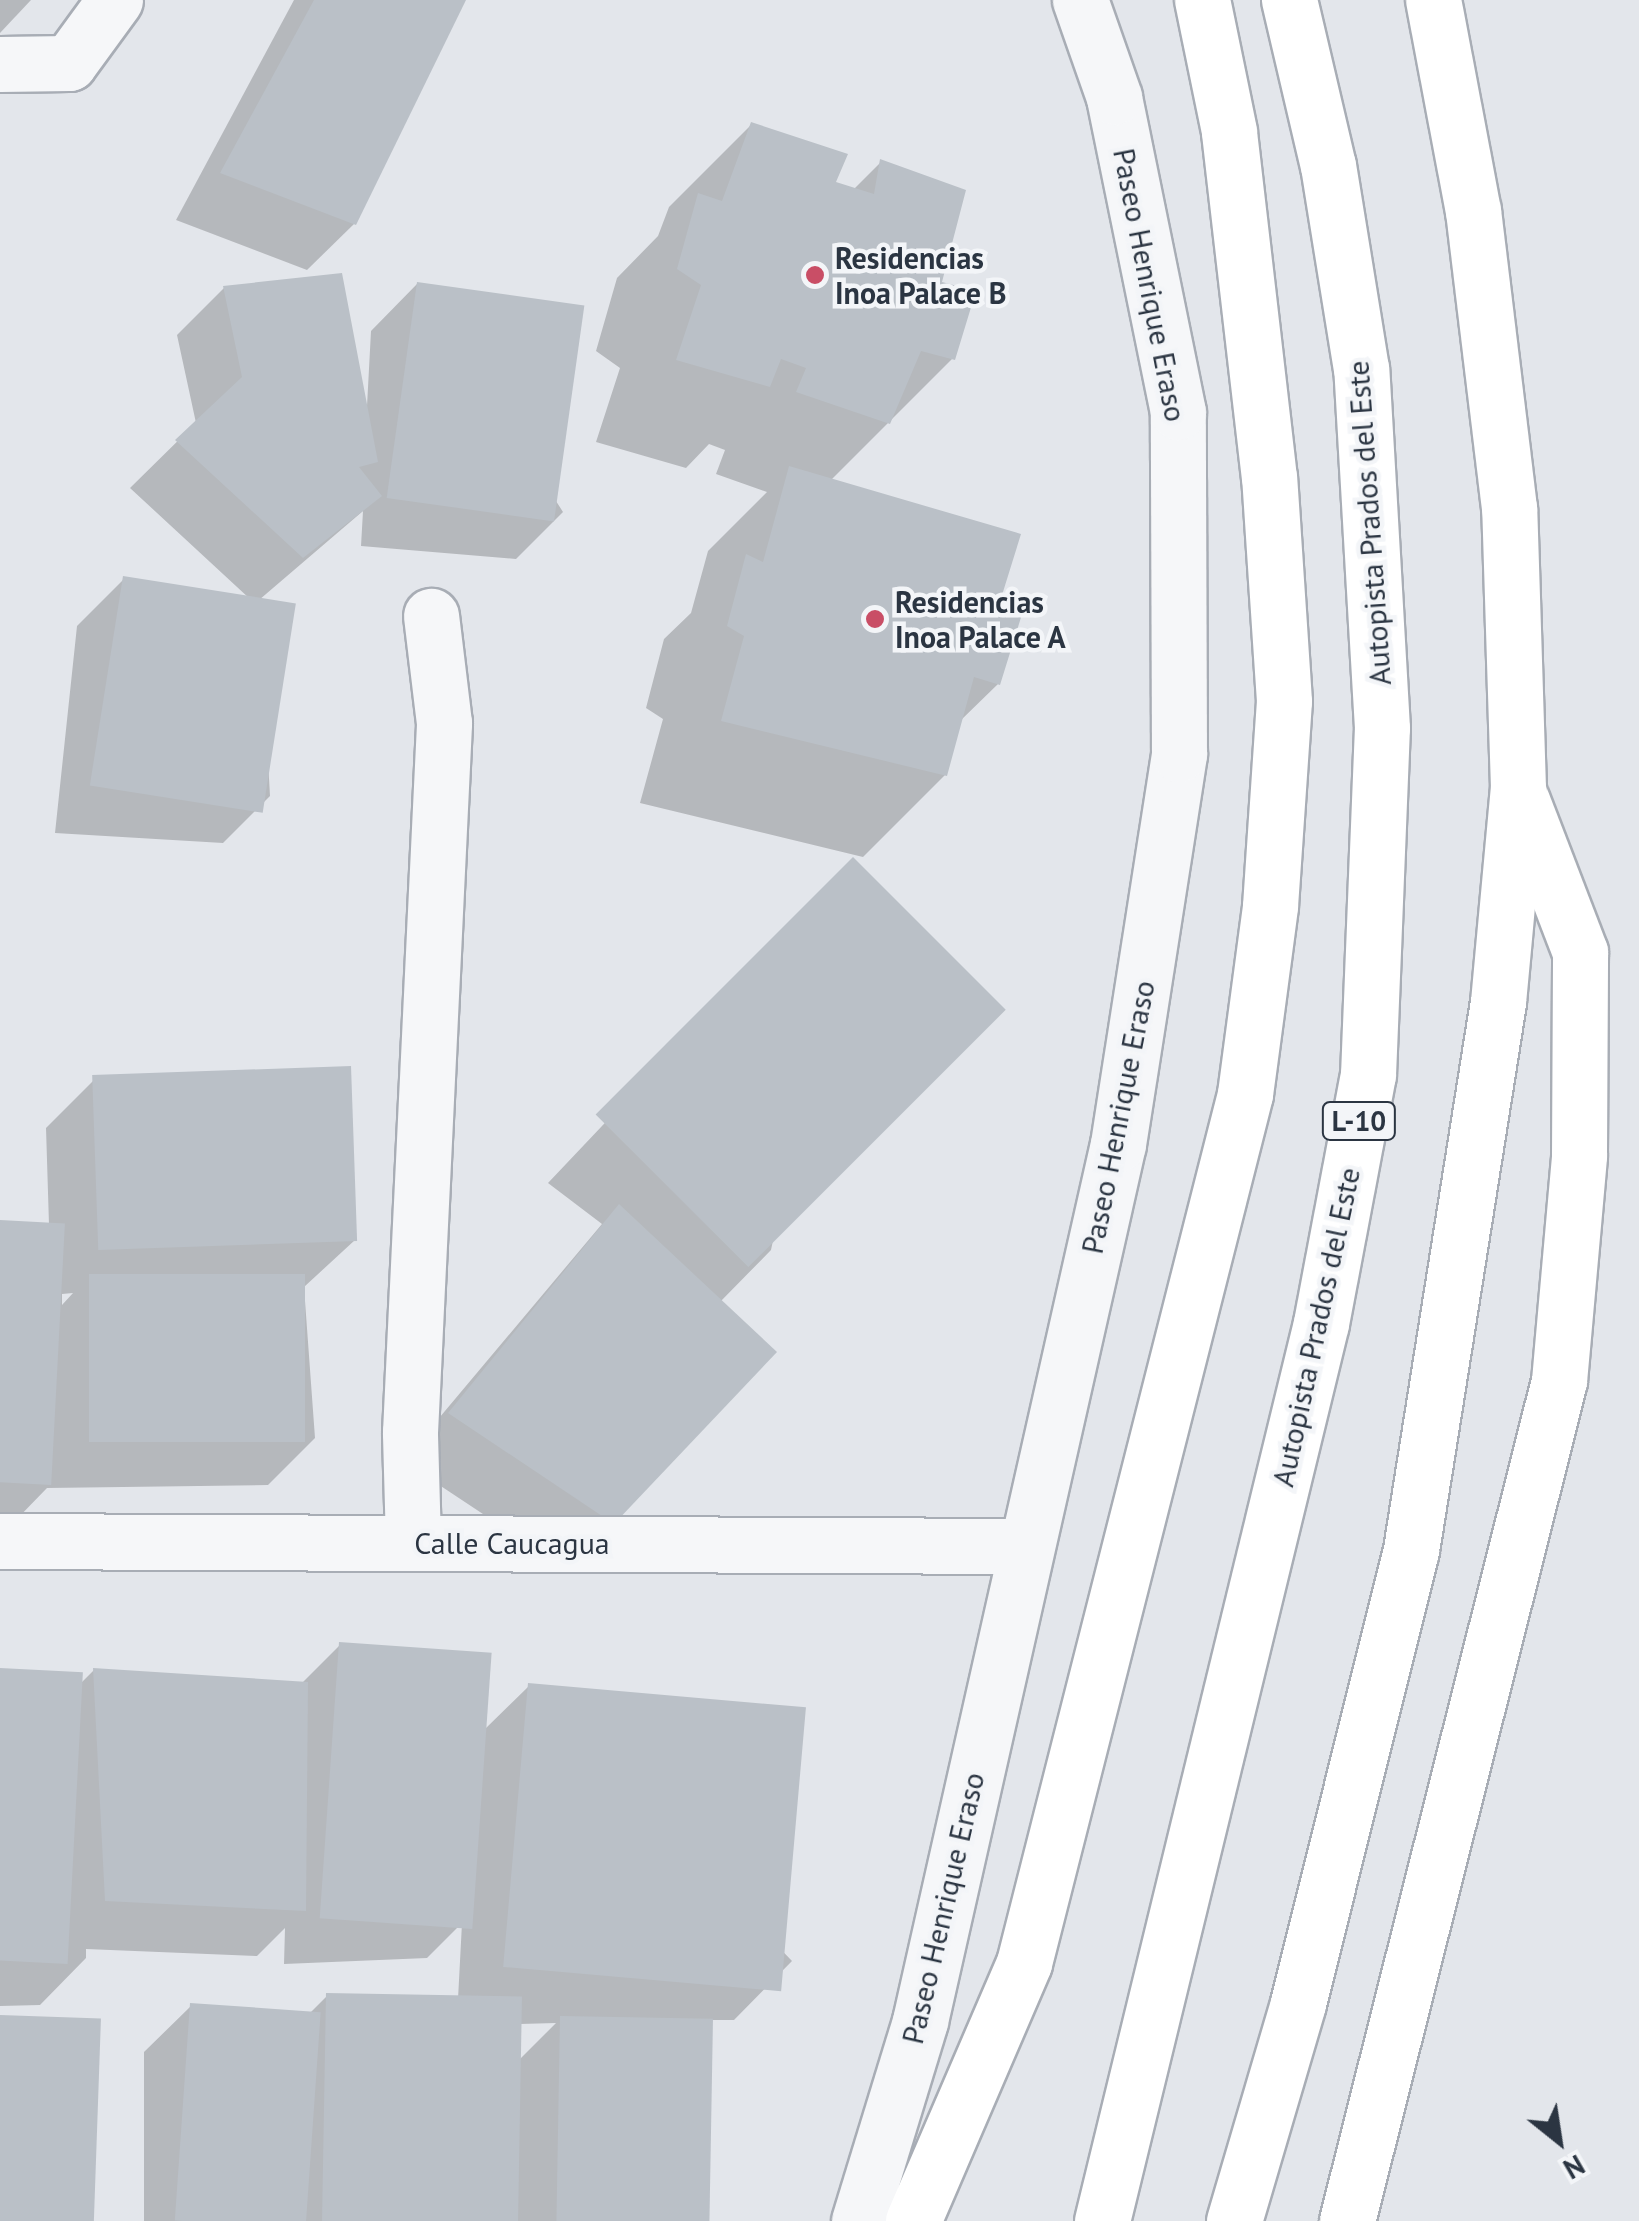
<!DOCTYPE html>
<html>
<head>
<meta charset="utf-8">
<style>
	body { margin:0 }
	#map { position:relative; width:1639px; height:2221px; overflow:hidden; background:#e3e6eb; font-family:"PT Sans",sans-serif }
	div>[style] { position:absolute }
	.shadow>* { inset:0; background:#0003 }
	.building>* { inset:0; background:#bac0c7; transform-origin:0 0 }
	.roads { filter:drop-shadow(2px 0 #a8adb5) drop-shadow(-2px 0 #a8adb5) drop-shadow(0 2px #a8adb5) drop-shadow(0 -2px #a8adb5) }
	.minor>* { height:55px; margin:-27.5px; padding:0 27.5px; transform-origin:27.5px; border-radius:27.5px; background:#f6f7f9 }
	.motorway>* { height:55px; margin:-27.5px; padding:0 27.5px; transform-origin:27.5px; border-radius:27.5px; background:#fff }
	.dots>* { width:28px; height:28px; translate:-50% -50%; box-sizing:border-box; border:5px solid #f3f5f8; border-radius:50% }
	span { translate:-50% -50%; white-space:nowrap; text-align:center; line-height:1.15; -webkit-text-stroke:9px #f3f5f8; paint-order:stroke }
	.shield-label span { padding:2px 8px; background:#f3f5f8; border:2px solid; border-radius:8px; -webkit-text-stroke-width:0 }
	.shield-label { font-size:28px; color:#2b3542; font-weight:700 }
	.poi-label { font-size:30px; color:#2b3542; font-weight:700 }
	.left { translate:0 -50%; text-align:left }
	.street-label { font-size:30px; color:#2b3542 }
	.north { position:absolute; left:1509px; top:2091px; width:100px; height:100px; -webkit-text-stroke:8px #f3f5f8; paint-order:stroke; rotate:150deg; font-size:28px; font-weight:700; line-height:40px; text-align:center; color:#2b3542 }
	.north::after { content:''; display:block; margin:auto; width:35px; height:45px; background:#2b3542; clip-path:polygon(50% 0,100% 100%,50% 72%,0 100%) }
</style>
</head>
<body>
<div id="map">
	<div class="shadow">
		<i style="clip-path:polygon(0 0,31px 0,0 33px)"></i>
		<i style="clip-path:polygon(294px 0,463px 0,354px 224px,307px 270px,176px 220px)"></i>
		<i style="clip-path:polygon(751px 125px,833px 184px,853px 190px,881px 162px,939px 284px,952px 359px,830px 481px,995px 610px,998px 684px,959px 722px,945px 775px,863px 857px,640px 803px,663px 719px,646px 708px,664px 639px,691px 613px,708px 551px,767px 492px,716px 474px,725px 450px,709px 444px,686px 468px,596px 442px,620px 368px,596px 351px,617px 278px,658px 236px,669px 207px)"></i>
		<i style="clip-path:polygon(417px 284px,563px 512px,516px 559px,361px 546px,363px 511px,259px 600px,270px 796px,223px 843px,55px 833px,77px 626px,124px 579px,250px 599px,130px 488px,196px 423px,177px 335px,224px 288px,367px 406px,371px 331px)"></i>
		<i style="clip-path:polygon(853px 861px,771px 1250px,720px 1302px,774px 1352px,566px 1569px,403px 1461px,602px 1224px,548px 1183px)"></i>
		<i style="clip-path:polygon(evenodd,93px 1081px,355px 1240px,304px 1287px,315px 1438px,268px 1485px,47px 1488px,13px 1523px,0 1524px,0 1222px,49px 1225px,46px 1128px,93px 1081px,73px 1293px,62px 1305px,62px 1294px,73px 1293px)"></i>
		<i style="clip-path:polygon(evenodd,340px 1645px,485px 1729px,529px 1686px,792px 1961px,734px 2020px,710px 2020px,704px 2221px,144px 2221px,144px 2052px,191px 2006px,308px 2015px,327px 1996px,458px 1999px,462px 1923px,427px 1958px,284px 1964px,285px 1928px,257px 1956px,86px 1949px,86px 1958px,40px 2005px,0 2006px,0 1670px,81px 1683px,94px 1670px,301px 1684px,340px 1645px,556px 2023px,520px 2059px,520px 2024px,556px 2023px)"></i>
	</div>
	<div class="building">
		<i style="clip-path:polygon(314px 0,466px 0,356px 225px,220px 173px)"></i>
		<i style="clip-path:polygon(751px 122px,848px 154px,836px 182px,874px 194px,880px 159px,966px 190px,942px 282px,976px 291px,955px 360px,921px 351px,890px 424px,796px 392px,806px 368px,781px 359px,770px 387px,676px 360px,701px 285px,677px 269px,698px 193px,722px 201px)"></i>
		<i style="clip-path:polygon(342px 273px,378px 462px,359px 467px,382px 496px,303px 558px,175px 440px,242px 377px,223px 286px)"></i>
		<i style="left:417px;top:282px;width:169px;height:218px;rotate:8deg"></i>
		<i style="clip-path:polygon(789px 466px,1021px 534px,998px 608px,1023px 611px,1000px 685px,974px 677px,947px 776px,721px 721px,744px 636px,727px 626px,746px 554px,763px 562px)"></i>
		<i style="left:123px;top:576px;width:175px;height:212px;rotate:9deg"></i>
		<i style="left:853px;top:857px;width:216px;height:364px;rotate:45deg"></i>
		<i style="left:351px;top:1066px;width:175px;height:259px;rotate:88deg"></i>
		<i style="clip-path:polygon(619px 1204px,777px 1352px,614px 1524px,448px 1413px)"></i>
		<i style="left:0;top:1220px;width:65px;height:262px;rotate:3deg"></i>
		<i style="left:89px;top:1274px;width:216px;height:168px"></i>
		<i style="left:339px;top:1642px;width:153px;height:277px;rotate:4deg"></i>
		<i style="left:0;top:1668px;width:83px;height:292px;rotate:3deg"></i>
		<i style="clip-path:polygon(93px 1668px,308px 1682px,306px 1911px,105px 1901px)"></i>
		<i style="left:528px;top:1683px;width:279px;height:285px;rotate:5deg"></i>
		<i style="left:326px;top:1993px;width:196px;height:228px;rotate:1deg"></i>
		<i style="left:190px;top:2003px;width:131px;height:218px;rotate:4deg"></i>
		<i style="left:0;top:2015px;width:101px;height:206px;rotate:2deg"></i>
		<i style="left:560px;top:2016px;width:153px;height:205px;rotate:1deg"></i>
	</div>
	<div class="roads">
		<div class="minor">
			<i style="left:0;top:64px;width:69px;rotate:-0.8deg"></i>
			<i style="left:69px;top:63px;width:78px;rotate:-53.9deg"></i>
			<i style="left:0;top:1541px;width:1024px;rotate:0.28deg"></i>
			<i style="left:413px;top:1542px;width:110px;rotate:-91.6deg"></i>
			<i style="left:410px;top:1432px;width:710px;rotate:-87.25deg"></i>
			<i style="left:444px;top:723px;width:108px;rotate:-96.9deg"></i>
			<i style="left:859px;top:2221px;width:209px;rotate:-73deg"></i>
			<i style="left:920px;top:2021px;width:899px;rotate:-77.28deg"></i>
			<i style="left:1118px;top:1144px;width:395px;rotate:-81.1deg"></i>
			<i style="left:1179px;top:754px;width:342px;rotate:-90.2deg"></i>
			<i style="left:1178px;top:412px;width:321px;rotate:-101.5deg"></i>
			<i style="left:1114px;top:97px;width:103px;rotate:-109.3deg"></i>
		</div>
		<div class="motorway">
			<i style="left:913px;top:2221px;width:281px;rotate:-66.7deg"></i>
			<i style="left:1024px;top:1963px;width:897px;rotate:-75.73deg"></i>
			<i style="left:1245px;top:1094px;width:190px;rotate:-82.4deg"></i>
			<i style="left:1270px;top:906px;width:205px;rotate:-86.1deg"></i>
			<i style="left:1284px;top:701px;width:224px;rotate:-93.8deg"></i>
			<i style="left:1269px;top:478px;width:349px;rotate:-96.6deg"></i>
			<i style="left:1229px;top:131px;width:134px;rotate:-101.6deg"></i>
			<i style="left:1102px;top:2221px;width:924px;rotate:-76.29deg"></i>
			<i style="left:1321px;top:1323px;width:252px;rotate:-79.3deg"></i>
			<i style="left:1368px;top:1075px;width:347px;rotate:-87.7deg"></i>
			<i style="left:1382px;top:728px;width:360px;rotate:-93.3deg"></i>
			<i style="left:1361px;top:369px;width:206px;rotate:-99.2deg"></i>
			<i style="left:1328px;top:166px;width:171px;rotate:-103.2deg"></i>
			<i style="left:1234px;top:2221px;width:227px;rotate:-73.6deg"></i>
			<i style="left:1298px;top:2003px;width:467px;rotate:-76deg"></i>
			<i style="left:1411px;top:1550px;width:555px;rotate:-80.98deg"></i>
			<i style="left:1498px;top:1002px;width:215px;rotate:-84.7deg"></i>
			<i style="left:1518px;top:788px;width:280px;rotate:-91.8deg"></i>
			<i style="left:1509px;top:508px;width:299px;rotate:-96.9deg"></i>
			<i style="left:1473px;top:211px;width:215px;rotate:-100.7deg"></i>
			<i style="left:1347px;top:2221px;width:866px;rotate:-75.84deg"></i>
			<i style="left:1559px;top:1381px;width:227px;rotate:-84.9deg"></i>
			<i style="left:1579px;top:1155px;width:203px;rotate:-89.7deg"></i>
			<i style="left:1580px;top:952px;width:162px;rotate:-111deg"></i>
		</div>
	</div>
	<div class="dots">
		<i style="left:815px;top:275px;background:#c94e66"></i>
		<i style="left:875px;top:619px;background:#c94e66"></i>
	</div>
	<div class="shield-label">
		<span style="left:1359px;top:1121px">L-10</span>
	</div>
	<div class="poi-label">
		<span class="left" style="left:835px;top:275px">Residencias<br>Inoa Palace B</span>
		<span class="left" style="left:895px;top:619px">Residencias<br>Inoa Palace A</span>
	</div>
	<div class="street-label">
		<span style="left:1150px;top:285px;rotate:79deg">Paseo Henrique Eraso</span>
		<span style="left:1369px;top:523px;rotate:-94deg">Autopista Prados del Este</span>
		<span style="left:1118px;top:1117px;rotate:-79deg">Paseo Henrique Eraso</span>
		<span style="left:1316px;top:1327px;rotate:-78deg">Autopista Prados del Este</span>
		<span style="left:512px;top:1543px">Calle Caucagua</span>
		<span style="left:943px;top:1908px;rotate:-77deg">Paseo Henrique Eraso</span>
	</div>
	<div class="north">N</div>
</div>
</body>
</html>
